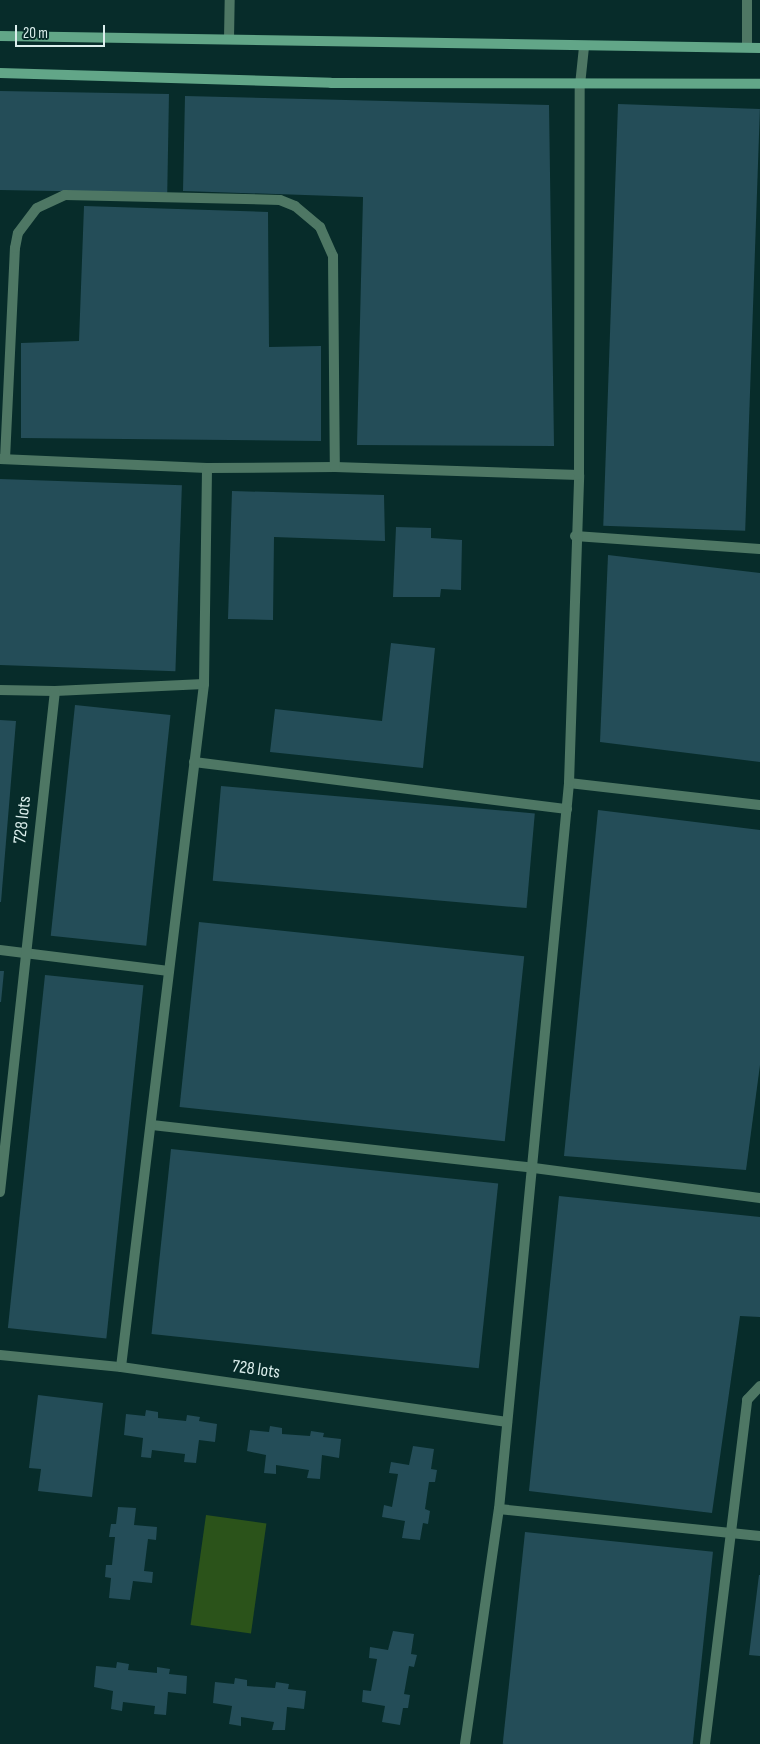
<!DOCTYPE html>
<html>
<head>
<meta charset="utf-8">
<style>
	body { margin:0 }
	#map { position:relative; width:760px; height:1744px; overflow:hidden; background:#072c2a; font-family:"Sofia Sans Condensed",sans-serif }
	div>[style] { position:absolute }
	.green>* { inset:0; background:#2b531a; transform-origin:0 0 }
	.building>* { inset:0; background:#244d58; transform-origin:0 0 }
	.lane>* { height:10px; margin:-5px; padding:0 5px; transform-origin:5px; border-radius:5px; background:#4e7764 }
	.street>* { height:10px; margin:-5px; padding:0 5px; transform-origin:5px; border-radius:5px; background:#4e7764 }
	.secondary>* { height:10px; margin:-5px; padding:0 5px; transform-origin:5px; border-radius:5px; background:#62a688 }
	span { translate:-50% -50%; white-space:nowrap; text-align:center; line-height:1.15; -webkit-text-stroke:4px #072c2a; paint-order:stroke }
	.street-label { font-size:18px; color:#dbeeec }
	.scale { position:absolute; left:15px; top:25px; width:90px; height:22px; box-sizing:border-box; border:2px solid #dbeeec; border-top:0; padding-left:6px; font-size:15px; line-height:18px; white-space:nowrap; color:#dbeeec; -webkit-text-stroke:4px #072c2a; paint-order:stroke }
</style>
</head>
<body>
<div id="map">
	<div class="green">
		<i style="left:206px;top:1515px;width:61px;height:111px;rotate:8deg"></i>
	</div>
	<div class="building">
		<i style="left:0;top:91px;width:169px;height:99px;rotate:1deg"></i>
		<i style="clip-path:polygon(185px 96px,549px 105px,554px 446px,357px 445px,363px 197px,183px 191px)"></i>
		<i style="left:618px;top:104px;width:142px;height:422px;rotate:2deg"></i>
		<i style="clip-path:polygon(84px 206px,268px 212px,269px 347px,321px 346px,321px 441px,21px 438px,21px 343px,79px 341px)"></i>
		<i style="left:0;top:479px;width:182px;height:186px;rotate:2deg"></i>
		<i style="clip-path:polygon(232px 491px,384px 495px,385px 541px,274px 537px,273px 620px,228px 619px)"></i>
		<i style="clip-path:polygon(396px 527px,431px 528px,431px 538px,462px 540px,461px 590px,441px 589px,440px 597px,393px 597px)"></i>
		<i style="clip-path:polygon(608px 555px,760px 573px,760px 762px,600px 742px)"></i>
		<i style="clip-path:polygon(391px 643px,435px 648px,423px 768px,270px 752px,275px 709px,382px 721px)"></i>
		<i style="left:75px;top:705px;width:96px;height:232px;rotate:6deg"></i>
		<i style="clip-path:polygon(0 720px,16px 721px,1px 902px,0 902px)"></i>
		<i style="left:221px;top:786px;width:315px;height:95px;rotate:5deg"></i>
		<i style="clip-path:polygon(598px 810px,760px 830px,760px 1065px,746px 1170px,564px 1156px)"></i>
		<i style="left:199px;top:922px;width:327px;height:186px;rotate:6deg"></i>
		<i style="clip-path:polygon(0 971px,4px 971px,1px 1002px,0 1002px)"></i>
		<i style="left:45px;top:975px;width:99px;height:355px;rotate:6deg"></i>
		<i style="left:171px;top:1149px;width:329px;height:186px;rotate:6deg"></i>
		<i style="clip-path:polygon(559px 1196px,760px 1217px,760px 1317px,740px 1316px,712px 1513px,529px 1491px)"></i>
		<i style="clip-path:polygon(38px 1395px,103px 1403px,92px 1497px,38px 1491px,41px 1469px,29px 1468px)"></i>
		<i style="clip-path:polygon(146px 1410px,158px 1412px,158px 1418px,186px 1421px,187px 1415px,200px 1417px,199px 1421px,217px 1424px,215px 1442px,199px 1440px,196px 1463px,184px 1462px,185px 1454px,152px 1450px,151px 1458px,141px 1457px,143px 1438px,124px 1435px,126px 1414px,145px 1416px)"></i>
		<i style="clip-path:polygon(270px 1426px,282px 1428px,282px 1434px,310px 1436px,311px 1431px,324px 1433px,323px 1437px,341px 1439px,339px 1458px,322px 1455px,320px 1479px,307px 1478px,309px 1470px,276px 1465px,276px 1474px,264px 1473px,266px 1455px,247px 1451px,250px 1430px,269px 1432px)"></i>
		<i style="clip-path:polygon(413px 1446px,434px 1449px,431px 1469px,437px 1470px,435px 1482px,429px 1482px,425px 1509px,430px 1511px,428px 1524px,423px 1523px,420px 1540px,402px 1538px,405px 1521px,382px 1517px,384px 1505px,392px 1507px,398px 1474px,389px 1473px,391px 1462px,409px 1465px)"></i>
		<i style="clip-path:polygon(118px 1507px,136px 1508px,134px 1525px,157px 1527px,156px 1540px,148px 1539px,144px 1571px,153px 1572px,152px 1583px,133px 1581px,130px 1600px,109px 1598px,111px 1578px,105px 1577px,106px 1565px,112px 1565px,115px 1537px,109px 1537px,111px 1524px,116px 1524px)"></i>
		<i style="left:525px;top:1532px;width:189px;height:213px;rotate:6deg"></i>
		<i style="clip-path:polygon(759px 1575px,760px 1575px,760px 1656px,749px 1655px)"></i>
		<i style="clip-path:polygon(393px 1631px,414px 1634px,411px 1654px,417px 1655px,414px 1667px,409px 1666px,404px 1694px,410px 1695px,408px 1708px,403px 1708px,400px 1725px,382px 1722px,385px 1706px,362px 1702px,363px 1690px,371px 1691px,377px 1659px,369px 1658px,370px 1647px,388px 1650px)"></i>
		<i style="clip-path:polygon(117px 1662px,129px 1664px,128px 1670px,157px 1673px,157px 1667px,170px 1669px,169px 1674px,187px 1676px,186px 1694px,168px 1692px,166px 1715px,154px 1714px,155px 1706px,123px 1702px,122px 1711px,111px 1709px,113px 1691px,94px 1687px,96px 1666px,116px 1668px)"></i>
		<i style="clip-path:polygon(235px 1678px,247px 1680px,247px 1686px,275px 1688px,276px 1682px,289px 1684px,288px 1689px,306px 1691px,304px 1709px,287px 1707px,285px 1730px,272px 1730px,274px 1722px,241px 1717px,241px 1726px,229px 1724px,232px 1706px,213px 1703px,215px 1682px,234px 1684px)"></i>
	</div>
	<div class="lane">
		<i style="left:194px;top:762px;width:376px;rotate:7.2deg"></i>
	</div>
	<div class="street">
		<i style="left:747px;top:0;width:47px;rotate:90deg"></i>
		<i style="left:229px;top:39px;width:39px;rotate:-89deg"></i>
		<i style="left:0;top:459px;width:207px;rotate:2.5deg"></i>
		<i style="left:207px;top:468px;width:128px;rotate:-0.4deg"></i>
		<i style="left:335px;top:467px;width:244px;rotate:1.9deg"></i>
		<i style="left:5px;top:459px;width:211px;rotate:-87.3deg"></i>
		<i style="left:15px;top:248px;width:15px;rotate:-79deg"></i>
		<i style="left:18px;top:233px;width:31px;rotate:-53deg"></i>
		<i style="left:37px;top:208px;width:31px;rotate:-25deg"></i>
		<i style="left:65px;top:195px;width:215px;rotate:1.3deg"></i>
		<i style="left:280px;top:200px;width:16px;rotate:22deg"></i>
		<i style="left:295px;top:206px;width:33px;rotate:40deg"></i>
		<i style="left:320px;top:227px;width:32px;rotate:66deg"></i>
		<i style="left:333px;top:256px;width:211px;rotate:89.5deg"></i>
		<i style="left:575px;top:536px;width:185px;rotate:4deg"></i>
		<i style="left:0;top:690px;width:55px;rotate:1deg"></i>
		<i style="left:55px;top:691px;width:149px;rotate:-2.7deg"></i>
		<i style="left:569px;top:783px;width:192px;rotate:6.6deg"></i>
		<i style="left:0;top:950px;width:170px;rotate:7.1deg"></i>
		<i style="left:152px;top:1125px;width:384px;rotate:6.4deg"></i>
		<i style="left:534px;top:1168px;width:228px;rotate:7.6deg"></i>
		<i style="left:0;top:1192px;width:504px;rotate:-83.74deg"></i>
		<i style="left:0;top:1355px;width:122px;rotate:5.7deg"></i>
		<i style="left:121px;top:1367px;width:390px;rotate:8.1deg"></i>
		<i style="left:121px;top:1367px;width:688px;rotate:-83.07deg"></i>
		<i style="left:204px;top:684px;width:216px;rotate:-89.2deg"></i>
		<i style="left:499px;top:1509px;width:262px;rotate:5.9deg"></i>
		<i style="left:465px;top:1744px;width:237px;rotate:-81.8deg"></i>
		<i style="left:499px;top:1509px;width:729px;rotate:-84.49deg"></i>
		<i style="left:569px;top:783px;width:308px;rotate:-88.1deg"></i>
		<i style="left:579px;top:475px;width:390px;rotate:-89.9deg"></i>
		<i style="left:580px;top:85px;width:38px;rotate:-84deg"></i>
		<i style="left:705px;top:1744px;width:347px;rotate:-83deg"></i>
		<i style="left:747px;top:1400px;width:19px;rotate:-47deg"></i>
	</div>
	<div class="secondary">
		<i style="left:0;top:36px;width:760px;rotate:0.9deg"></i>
		<i style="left:0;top:73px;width:331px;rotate:1.7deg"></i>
		<i style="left:331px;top:83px;width:429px;rotate:0.1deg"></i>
	</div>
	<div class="street-label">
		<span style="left:23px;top:820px;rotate:-84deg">728 lots</span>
		<span style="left:256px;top:1370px;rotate:8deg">728 lots</span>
	</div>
	<div class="scale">20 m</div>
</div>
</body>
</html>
